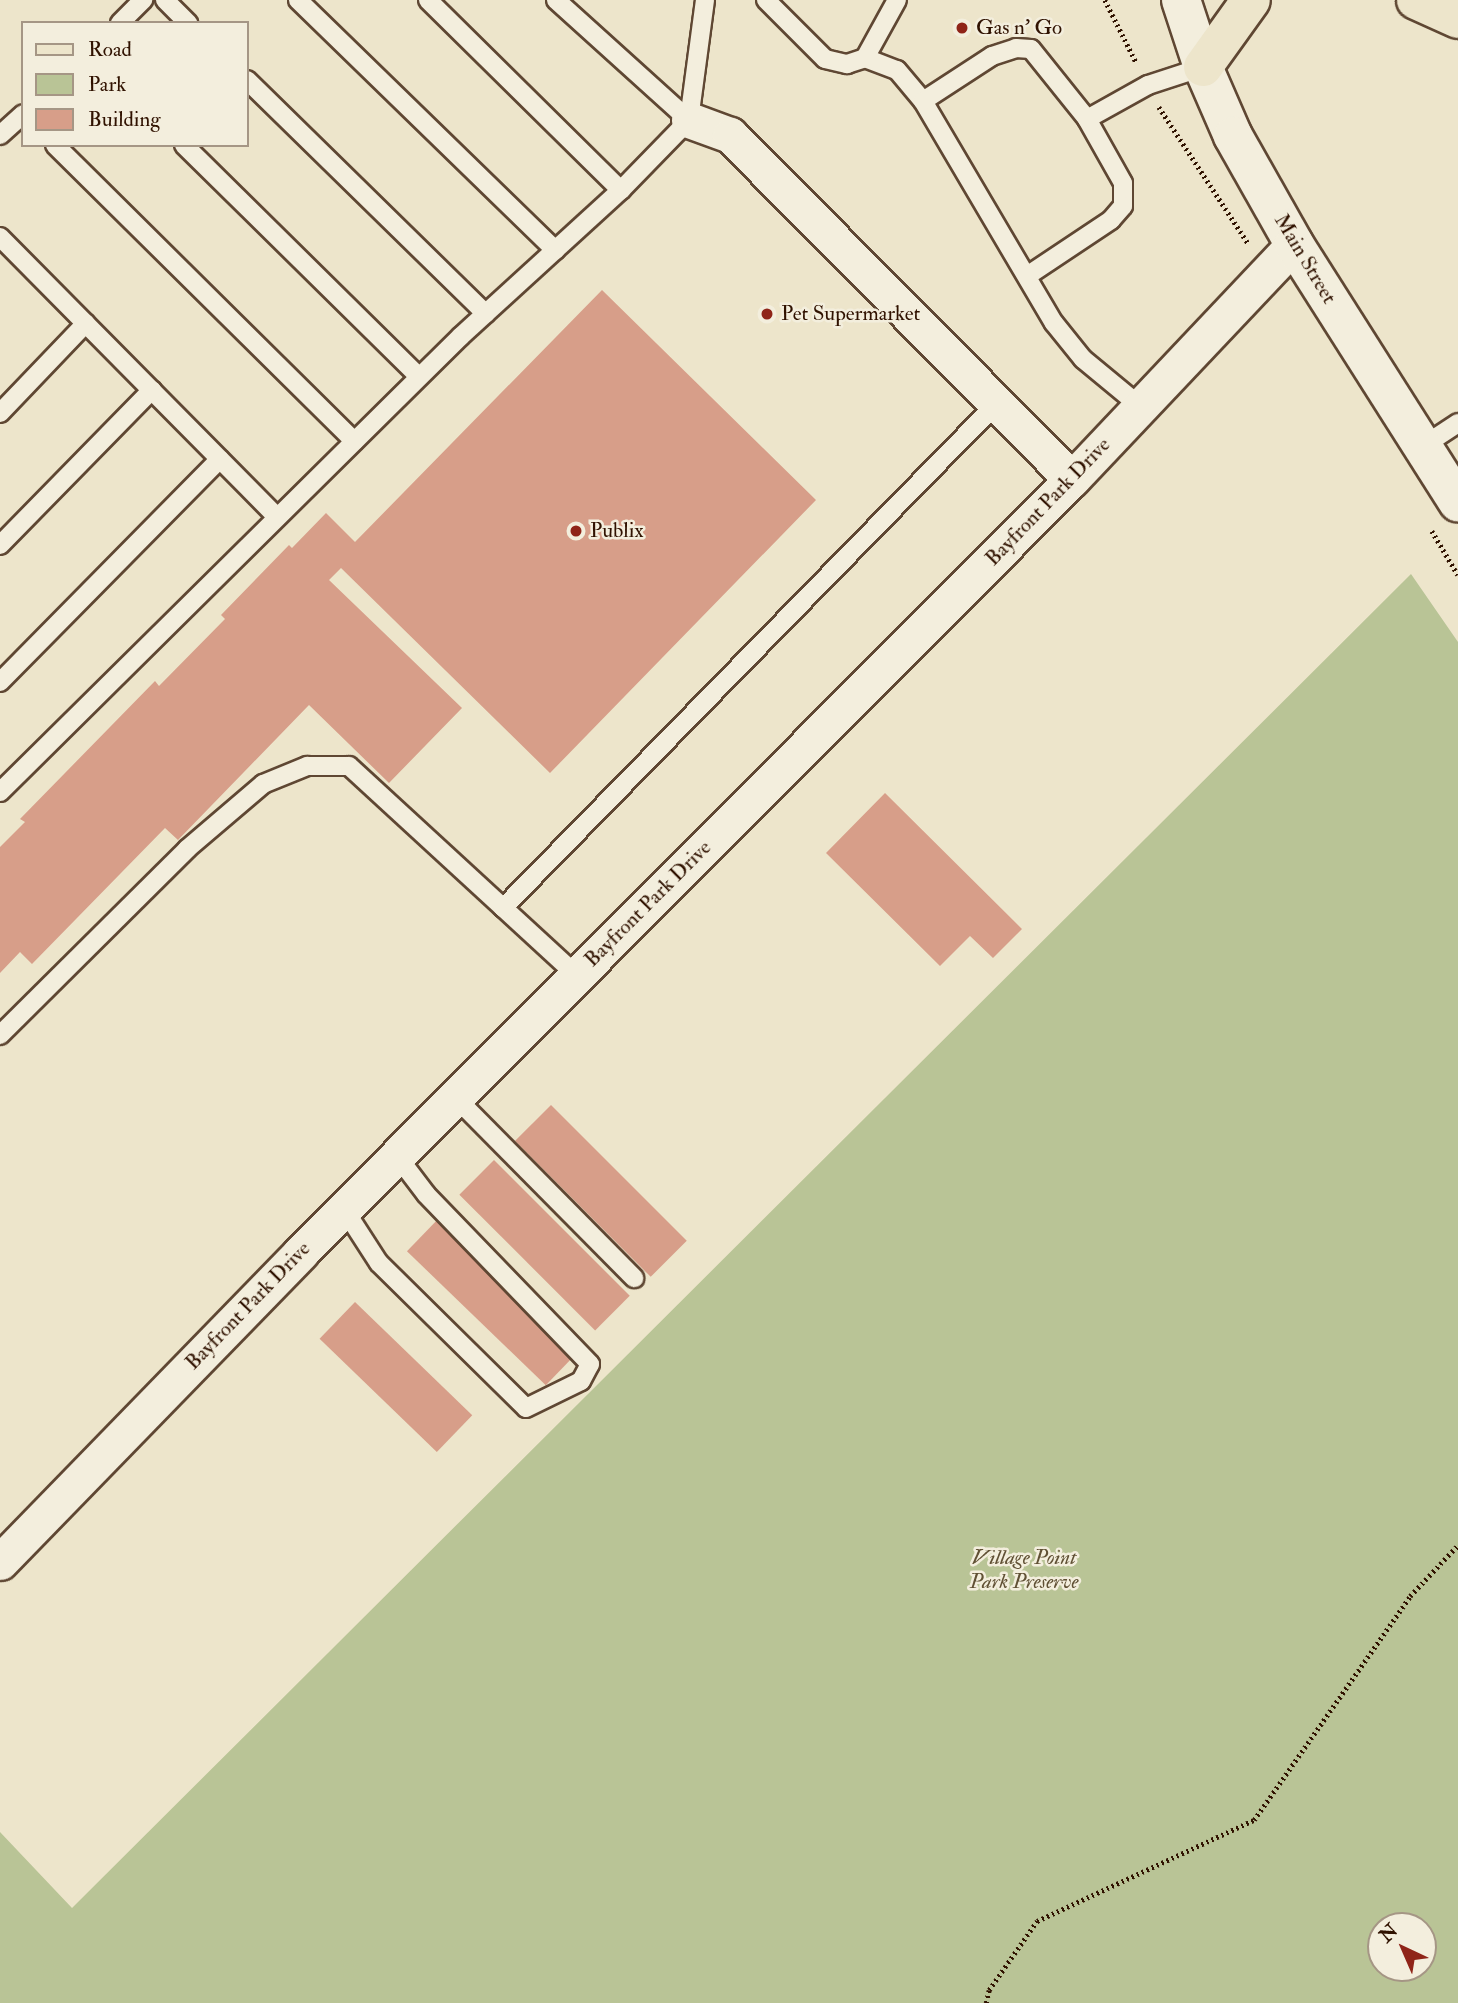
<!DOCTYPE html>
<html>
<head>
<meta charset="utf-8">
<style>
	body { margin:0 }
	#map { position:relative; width:1458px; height:2003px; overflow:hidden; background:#ede5cb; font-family:"IM FELL Double Pica",serif }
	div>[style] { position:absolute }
	.green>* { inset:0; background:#b9c496 }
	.building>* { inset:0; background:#d79e89; transform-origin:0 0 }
	.path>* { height:4.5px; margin-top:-2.25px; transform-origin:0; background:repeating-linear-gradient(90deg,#301200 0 2px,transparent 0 5.5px) }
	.roads { filter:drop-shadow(2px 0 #5f4733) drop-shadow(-2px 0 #5f4733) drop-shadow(0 2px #5f4733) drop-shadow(0 -2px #5f4733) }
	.service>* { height:18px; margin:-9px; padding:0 9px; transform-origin:9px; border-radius:9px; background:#f3eedd }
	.minor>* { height:35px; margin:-17.5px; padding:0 17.5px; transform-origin:17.5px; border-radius:17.5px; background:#f3eedd }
	.secondary>* { height:38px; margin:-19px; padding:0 19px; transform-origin:19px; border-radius:19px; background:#f3eedd }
	.primary>* { height:38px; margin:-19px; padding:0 19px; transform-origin:19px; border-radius:19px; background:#ede5cb }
	.dots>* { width:19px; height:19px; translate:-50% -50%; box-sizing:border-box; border:4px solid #f3eedd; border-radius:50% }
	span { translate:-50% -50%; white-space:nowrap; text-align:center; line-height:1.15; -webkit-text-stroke:5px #f3eedd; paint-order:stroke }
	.poi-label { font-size:21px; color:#301200 }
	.left { translate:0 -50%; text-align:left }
	.street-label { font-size:21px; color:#301200 }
	.park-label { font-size:21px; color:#605034; font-style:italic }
	.legend { position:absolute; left:21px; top:21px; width:228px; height:126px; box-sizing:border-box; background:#f3eedd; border:2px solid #a59685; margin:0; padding:9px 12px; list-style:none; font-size:21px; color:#301200 }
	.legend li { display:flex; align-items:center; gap:14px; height:35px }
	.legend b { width:35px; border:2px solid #a59685 }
	.north { position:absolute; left:1367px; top:1912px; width:70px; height:70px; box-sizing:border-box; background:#f3eedd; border:2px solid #a59685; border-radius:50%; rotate:316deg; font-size:19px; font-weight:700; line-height:28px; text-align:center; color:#301200 }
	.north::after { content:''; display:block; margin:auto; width:24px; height:32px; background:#8f2418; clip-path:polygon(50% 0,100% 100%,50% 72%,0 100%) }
</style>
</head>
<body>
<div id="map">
	<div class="green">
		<i style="clip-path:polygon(evenodd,1411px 574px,1458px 642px,1458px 2003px,0 2003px,0 1832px,72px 1908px,1411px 574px,1381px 1926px,1423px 1926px,1423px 1968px,1381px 1968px,1381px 1926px)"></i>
	</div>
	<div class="building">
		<i style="clip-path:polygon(602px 290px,816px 500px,550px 773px,341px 568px,329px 580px,462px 708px,389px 783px,309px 705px,178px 840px,165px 828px,32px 964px,20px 952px,0 973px,0 847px,25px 822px,20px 819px,155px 681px,159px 686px,225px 619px,221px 615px,289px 545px,292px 548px,326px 513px,355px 542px)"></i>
		<i style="clip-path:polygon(885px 793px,1022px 929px,993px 958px,970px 936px,940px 966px,826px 853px)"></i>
		<i style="left:551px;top:1105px;width:192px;height:51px;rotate:45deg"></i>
		<i style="left:494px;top:1160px;width:192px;height:49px;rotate:45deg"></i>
		<i style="left:441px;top:1216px;width:193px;height:49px;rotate:44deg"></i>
		<i style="left:355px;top:1302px;width:163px;height:51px;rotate:44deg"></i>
	</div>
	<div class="path">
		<i style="left:1105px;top:0;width:69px;rotate:63.4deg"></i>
		<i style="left:1159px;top:107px;width:163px;rotate:56.8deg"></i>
		<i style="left:1432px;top:531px;width:51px;rotate:59.4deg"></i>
		<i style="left:986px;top:2003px;width:13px;rotate:-77deg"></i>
		<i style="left:989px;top:1990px;width:84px;rotate:-55.2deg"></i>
		<i style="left:1037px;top:1921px;width:239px;rotate:-25deg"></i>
		<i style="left:1254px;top:1820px;width:273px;rotate:-55.1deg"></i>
		<i style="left:1410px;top:1596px;width:70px;rotate:-46.7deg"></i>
	</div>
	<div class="roads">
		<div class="service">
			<i style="left:165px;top:0;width:33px;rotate:45deg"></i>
			<i style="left:298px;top:0;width:359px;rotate:44.2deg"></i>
			<i style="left:428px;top:0;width:271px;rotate:44.6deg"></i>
			<i style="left:556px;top:0;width:179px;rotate:42.1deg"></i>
			<i style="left:766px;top:0;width:83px;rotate:45deg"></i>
			<i style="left:825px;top:59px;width:23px;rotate:13deg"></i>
			<i style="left:847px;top:64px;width:19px;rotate:-18deg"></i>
			<i style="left:865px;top:58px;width:66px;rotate:-61.1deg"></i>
			<i style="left:120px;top:23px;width:33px;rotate:-45deg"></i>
			<i style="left:865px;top:58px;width:34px;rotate:21deg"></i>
			<i style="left:897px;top:70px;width:40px;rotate:50deg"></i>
			<i style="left:923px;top:101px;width:258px;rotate:59.5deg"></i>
			<i style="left:1054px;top:323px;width:46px;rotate:51.1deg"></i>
			<i style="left:1083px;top:359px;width:75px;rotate:39.6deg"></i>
			<i style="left:247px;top:80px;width:334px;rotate:44.4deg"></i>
			<i style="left:923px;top:101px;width:82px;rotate:-33.1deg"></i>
			<i style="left:992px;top:56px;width:25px;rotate:-18deg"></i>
			<i style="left:1016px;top:48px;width:15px;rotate:4deg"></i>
			<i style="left:1031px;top:49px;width:90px;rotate:51.3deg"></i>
			<i style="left:1087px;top:119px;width:73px;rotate:60.6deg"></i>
			<i style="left:1123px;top:183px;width:23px;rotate:90deg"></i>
			<i style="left:1123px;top:206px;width:18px;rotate:131deg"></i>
			<i style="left:1111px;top:220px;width:101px;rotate:146.3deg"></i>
			<i style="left:1087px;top:119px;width:70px;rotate:-29.1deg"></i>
			<i style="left:1148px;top:85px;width:58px;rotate:-18.1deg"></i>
			<i style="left:0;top:135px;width:31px;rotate:-42deg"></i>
			<i style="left:55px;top:145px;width:421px;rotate:44.7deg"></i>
			<i style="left:184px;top:145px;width:330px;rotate:44.6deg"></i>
			<i style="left:0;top:237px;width:394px;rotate:45.3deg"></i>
			<i style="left:0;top:413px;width:124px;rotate:-46.3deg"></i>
			<i style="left:1423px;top:446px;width:42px;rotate:-33.3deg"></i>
			<i style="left:0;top:545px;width:217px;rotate:-45.6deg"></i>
			<i style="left:0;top:682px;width:313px;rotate:-45.4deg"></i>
			<i style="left:0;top:792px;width:648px;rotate:-44.69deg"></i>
			<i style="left:461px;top:336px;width:217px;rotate:-42.4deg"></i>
			<i style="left:621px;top:190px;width:98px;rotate:-45.8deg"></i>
			<i style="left:689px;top:120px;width:121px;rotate:-82.4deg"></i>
			<i style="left:503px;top:908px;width:706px;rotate:-45.63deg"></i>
			<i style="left:0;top:1035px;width:264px;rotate:-44.8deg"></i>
			<i style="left:187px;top:849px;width:100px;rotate:-40.5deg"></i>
			<i style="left:263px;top:784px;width:48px;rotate:-22.2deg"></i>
			<i style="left:307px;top:766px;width:42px"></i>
			<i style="left:349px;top:766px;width:310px;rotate:42.6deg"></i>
			<i style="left:455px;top:1097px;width:255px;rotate:45.3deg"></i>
			<i style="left:344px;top:1209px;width:64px;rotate:57.1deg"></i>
			<i style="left:379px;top:1263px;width:206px;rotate:44.6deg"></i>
			<i style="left:526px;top:1408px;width:61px;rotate:-26.1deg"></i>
			<i style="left:581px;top:1381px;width:19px;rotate:-62deg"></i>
			<i style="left:590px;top:1364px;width:236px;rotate:-134deg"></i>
			<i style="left:426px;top:1194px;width:48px;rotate:-127.3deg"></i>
		</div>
		<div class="minor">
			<i style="left:689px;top:120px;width:44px;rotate:20.1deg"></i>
			<i style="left:730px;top:135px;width:485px;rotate:45.2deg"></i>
			<i style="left:0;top:1562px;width:431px;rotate:-45.8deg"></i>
			<i style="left:300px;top:1253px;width:1093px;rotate:-45.07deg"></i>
			<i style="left:1072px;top:479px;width:323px;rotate:-46.6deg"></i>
		</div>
		<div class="secondary">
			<i style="left:1181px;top:0;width:71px;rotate:71.8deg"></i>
			<i style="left:1203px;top:67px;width:75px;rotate:66.5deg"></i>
			<i style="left:1233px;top:136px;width:124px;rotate:60.5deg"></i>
			<i style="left:1294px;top:244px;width:306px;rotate:57.6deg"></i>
		</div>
		<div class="primary">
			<i style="left:1416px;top:0;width:46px;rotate:24.3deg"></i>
			<i style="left:1203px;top:67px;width:82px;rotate:-54.4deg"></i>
		</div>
	</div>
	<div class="dots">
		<i style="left:962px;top:28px;background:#8f2418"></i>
		<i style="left:767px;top:314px;background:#8f2418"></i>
		<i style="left:576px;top:531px;background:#8f2418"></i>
	</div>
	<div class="poi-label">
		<span class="left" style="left:976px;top:28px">Gas n' Go</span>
		<span class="left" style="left:781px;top:314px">Pet Supermarket</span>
		<span class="left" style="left:590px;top:531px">Publix</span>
	</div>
	<div class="street-label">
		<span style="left:1305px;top:259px;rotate:59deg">Main Street</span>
		<span style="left:1048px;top:502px;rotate:-46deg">Bayfront Park Drive</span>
		<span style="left:648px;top:904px;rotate:-45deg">Bayfront Park Drive</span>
		<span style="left:248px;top:1306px;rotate:-46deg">Bayfront Park Drive</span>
	</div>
	<div class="park-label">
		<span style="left:1024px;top:1570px">Village Point<br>Park Preserve</span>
	</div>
	<ul class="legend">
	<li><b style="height:9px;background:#ede5cb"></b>Road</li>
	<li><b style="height:19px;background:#b9c496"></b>Park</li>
	<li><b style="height:19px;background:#d79e89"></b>Building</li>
	</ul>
	<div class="north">N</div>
</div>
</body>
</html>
